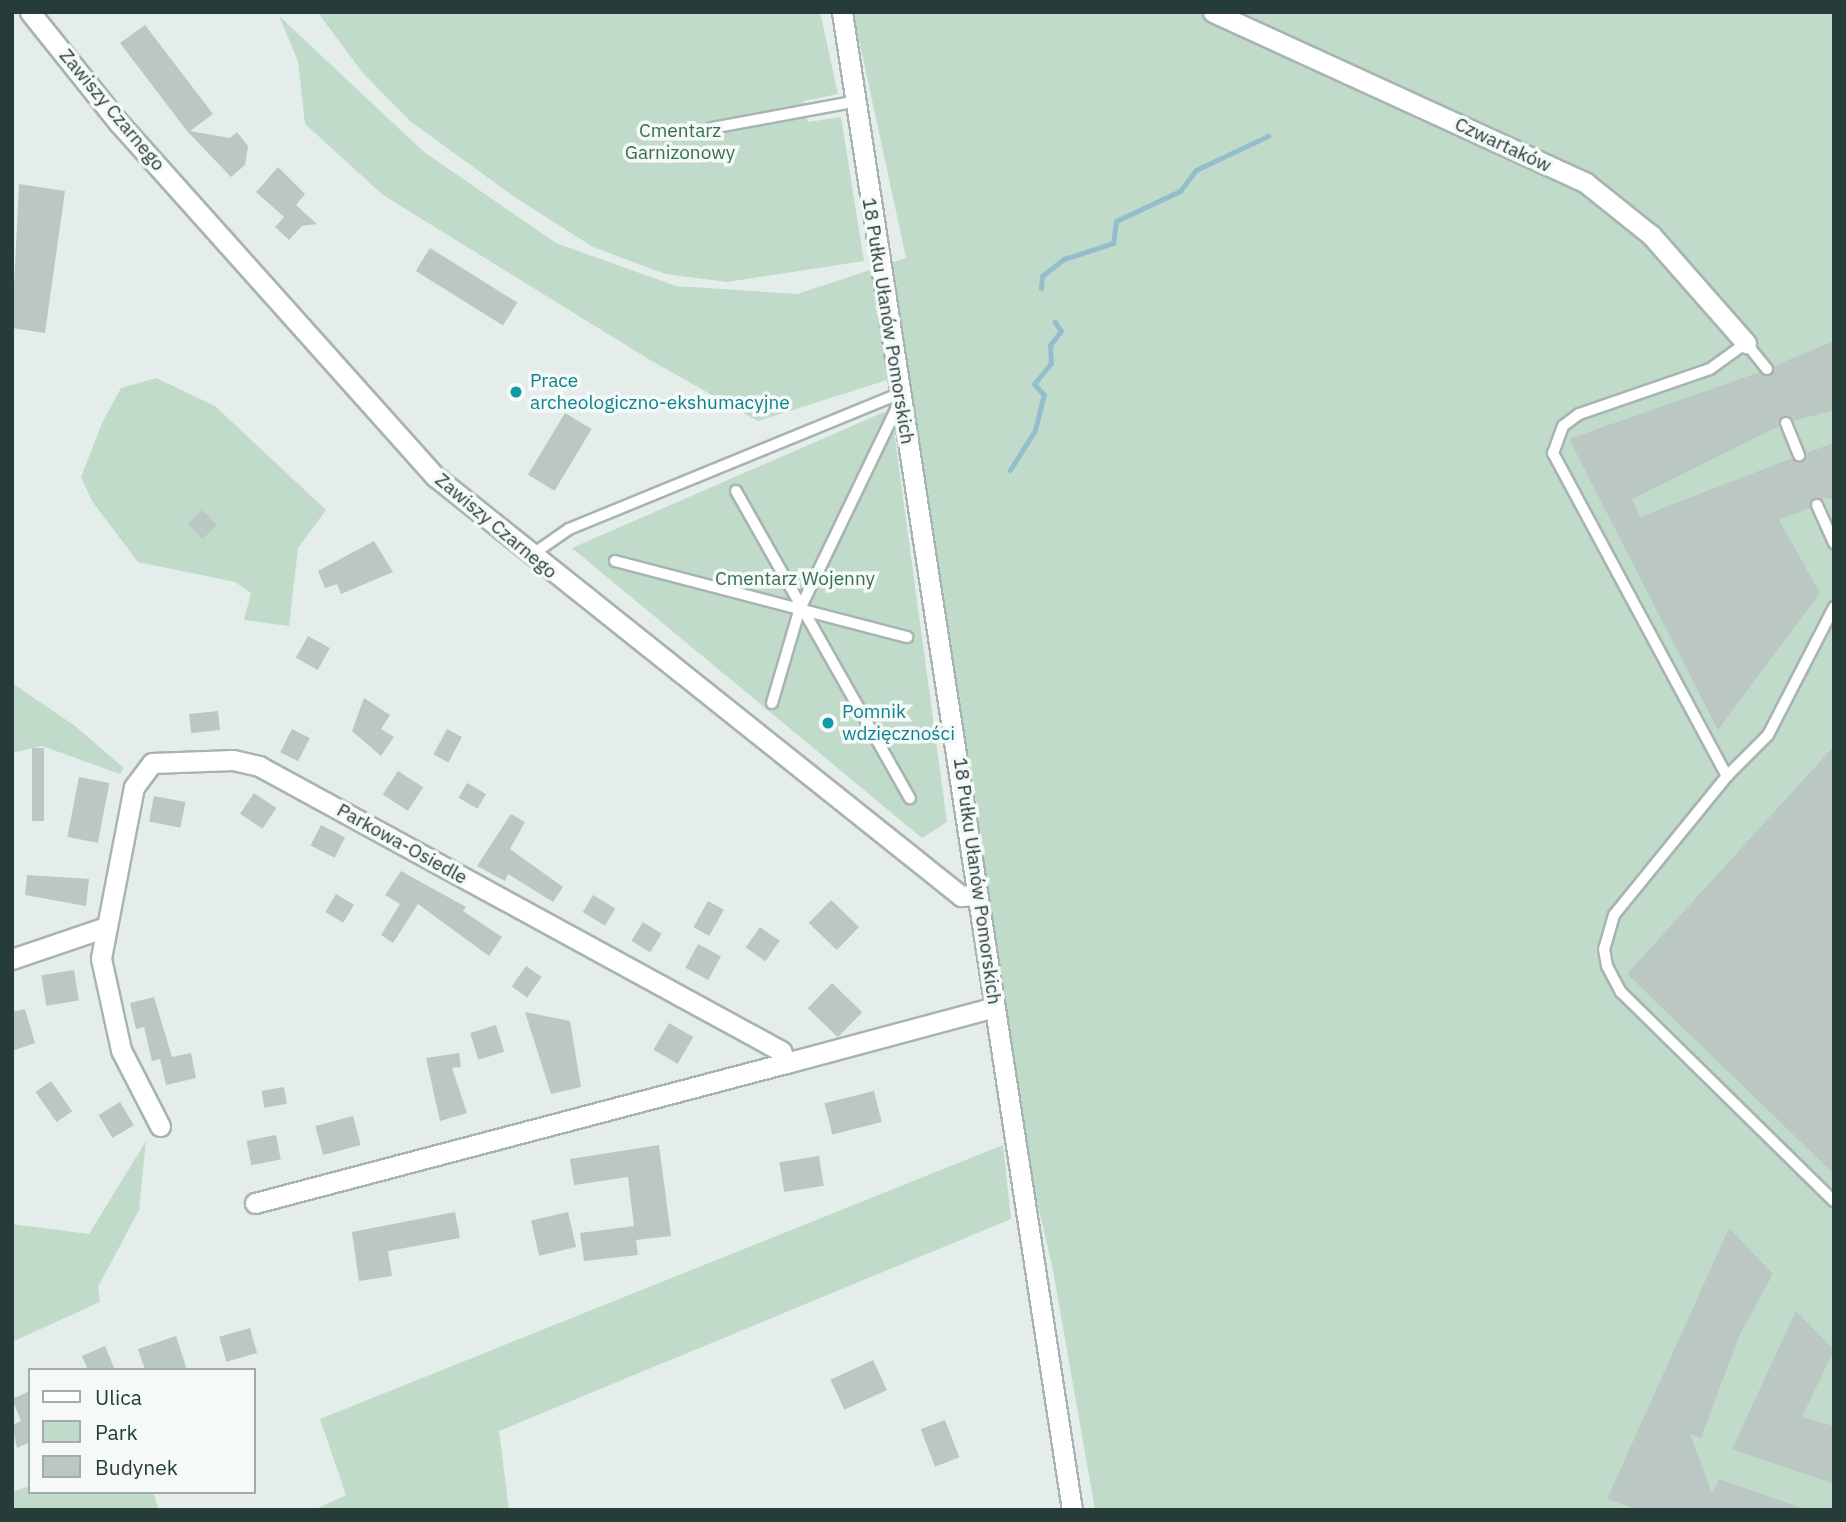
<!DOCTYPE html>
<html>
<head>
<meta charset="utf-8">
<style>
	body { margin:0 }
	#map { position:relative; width:1846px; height:1522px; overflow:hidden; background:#e5edea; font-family:"IBM Plex Sans",sans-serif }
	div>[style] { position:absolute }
	.green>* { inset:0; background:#c1dbca }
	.stream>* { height:5px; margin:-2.5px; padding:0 2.5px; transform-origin:2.5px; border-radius:2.5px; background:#94becb }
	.building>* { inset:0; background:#bbc7c3; transform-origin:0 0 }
	.roads { filter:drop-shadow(2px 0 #a8b4b1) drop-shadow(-2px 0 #a8b4b1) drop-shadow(0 2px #a8b4b1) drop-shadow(0 -2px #a8b4b1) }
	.service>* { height:10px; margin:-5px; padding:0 5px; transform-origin:5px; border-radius:5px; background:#fff }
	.minor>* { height:19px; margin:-9.5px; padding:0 9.5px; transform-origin:9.5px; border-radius:9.5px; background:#fff }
	.dots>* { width:19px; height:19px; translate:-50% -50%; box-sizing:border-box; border:4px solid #f5f9f8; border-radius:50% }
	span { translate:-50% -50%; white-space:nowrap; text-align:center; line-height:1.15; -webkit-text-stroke:7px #f5f9f8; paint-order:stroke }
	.street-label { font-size:19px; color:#263c38 }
	.park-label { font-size:19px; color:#356f50 }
	.culture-label { font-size:19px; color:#0d838f }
	.left { translate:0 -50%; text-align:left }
	.frame { position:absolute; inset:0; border:14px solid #263c38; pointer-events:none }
	.legend { position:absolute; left:28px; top:1368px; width:228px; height:126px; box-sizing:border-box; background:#f5f9f8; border:2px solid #a2adab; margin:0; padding:9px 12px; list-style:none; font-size:21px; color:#263c38 }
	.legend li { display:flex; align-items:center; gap:14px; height:35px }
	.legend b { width:35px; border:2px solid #a2adab }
</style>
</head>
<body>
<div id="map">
	<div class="green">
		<i style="clip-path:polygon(820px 12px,838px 94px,804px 101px,805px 111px,808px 122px,841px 117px,864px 261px,727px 282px,665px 274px,593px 247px,513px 196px,410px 121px,362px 72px,319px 14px)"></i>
		<i style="clip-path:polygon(853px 12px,1834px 12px,1834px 1510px,1095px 1510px,1052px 1265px,1022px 1138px,903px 375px,758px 421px,650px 360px,383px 195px,305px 124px,298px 61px,279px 16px,424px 152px,556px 243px,676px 286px,797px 294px,906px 258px)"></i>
		<i style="clip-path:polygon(156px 378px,215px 406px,326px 510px,298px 548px,289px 626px,244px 620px,251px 593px,235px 582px,138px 562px,92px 501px,81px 477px,102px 423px,121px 388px)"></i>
		<i style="clip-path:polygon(884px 412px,892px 416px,947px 822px,922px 838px,572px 548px)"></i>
		<i style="clip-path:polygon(12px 683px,75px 726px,124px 768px,120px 774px,42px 746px,12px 753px)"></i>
		<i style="clip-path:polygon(146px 1141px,139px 1210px,98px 1287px,100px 1302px,12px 1342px,12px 1224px,89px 1234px)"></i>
		<i style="clip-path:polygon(1003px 1145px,1011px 1219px,499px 1431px,509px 1510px,314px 1510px,346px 1495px,320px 1419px)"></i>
		<i style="clip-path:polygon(30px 1486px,30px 1492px,153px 1492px,159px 1510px,12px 1510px,12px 1492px)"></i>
	</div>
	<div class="stream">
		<i style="left:1041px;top:288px;width:12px;rotate:-85deg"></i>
		<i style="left:1042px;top:276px;width:28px;rotate:-38deg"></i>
		<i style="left:1064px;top:259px;width:52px;rotate:-18.1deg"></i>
		<i style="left:1113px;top:243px;width:22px;rotate:-82deg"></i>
		<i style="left:1116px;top:221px;width:71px;rotate:-25.1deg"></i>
		<i style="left:1180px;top:191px;width:26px;rotate:-53deg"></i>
		<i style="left:1196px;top:170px;width:80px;rotate:-25.3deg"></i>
		<i style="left:1010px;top:470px;width:47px;rotate:-58deg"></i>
		<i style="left:1035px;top:430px;width:36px;rotate:-76deg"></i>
		<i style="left:1044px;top:395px;width:15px;rotate:-132deg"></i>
		<i style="left:1034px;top:384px;width:27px;rotate:-51deg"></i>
		<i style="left:1051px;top:363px;width:18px;rotate:-93deg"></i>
		<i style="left:1050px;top:345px;width:18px;rotate:-52deg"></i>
		<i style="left:1061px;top:331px;width:11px;rotate:-124deg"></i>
	</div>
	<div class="building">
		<i style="clip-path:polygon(145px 25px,213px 114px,190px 131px,230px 138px,237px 132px,248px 146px,245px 165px,231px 177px,187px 131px,120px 43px)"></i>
		<i style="clip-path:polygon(278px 167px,305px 194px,296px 205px,317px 224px,302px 226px,289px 240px,275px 227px,284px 217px,256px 192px)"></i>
		<i style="clip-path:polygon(19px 184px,65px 191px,45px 333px,12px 328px)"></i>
		<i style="left:430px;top:248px;width:103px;height:27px;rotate:32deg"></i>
		<i style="clip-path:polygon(1834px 341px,1834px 410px,1793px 421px,1783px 416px,1779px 426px,1632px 499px,1640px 517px,1792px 458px,1801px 462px,1806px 453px,1834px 443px,1834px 499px,1815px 498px,1810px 508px,1779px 520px,1820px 593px,1718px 730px,1569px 439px,1760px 372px,1769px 376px,1774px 366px)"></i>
		<i style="left:565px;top:413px;width:31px;height:72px;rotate:31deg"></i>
		<i style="left:202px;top:510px;width:21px;height:20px;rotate:45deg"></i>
		<i style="clip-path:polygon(374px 541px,393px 572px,341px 594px,337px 584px,325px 588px,318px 571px)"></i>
		<i style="left:308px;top:636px;width:25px;height:25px;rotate:29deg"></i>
		<i style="clip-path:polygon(364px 698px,390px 715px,381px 729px,394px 737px,381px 756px,352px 731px)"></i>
		<i style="left:218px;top:711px;width:19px;height:29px;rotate:84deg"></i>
		<i style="left:292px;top:729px;width:20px;height:26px;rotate:27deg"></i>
		<i style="left:447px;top:729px;width:17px;height:29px;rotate:28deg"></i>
		<i style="clip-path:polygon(1834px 746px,1834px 1174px,1627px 974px)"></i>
		<i style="left:32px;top:748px;width:12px;height:73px"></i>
		<i style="left:398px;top:771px;width:30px;height:28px;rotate:33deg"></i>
		<i style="left:79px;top:777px;width:31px;height:61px;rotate:11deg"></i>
		<i style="left:467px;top:783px;width:22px;height:17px;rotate:30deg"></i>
		<i style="left:254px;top:793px;width:27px;height:25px;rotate:34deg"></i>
		<i style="left:154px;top:796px;width:32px;height:26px;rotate:11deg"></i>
		<i style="clip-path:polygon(511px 814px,525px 822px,510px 849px,563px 887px,553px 902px,508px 874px,505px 881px,477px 866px)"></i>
		<i style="left:321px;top:825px;width:27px;height:23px;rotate:27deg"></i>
		<i style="clip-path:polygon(401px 871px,466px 907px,463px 911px,502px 937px,489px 956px,418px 904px,393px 943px,381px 935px,400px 904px,385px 895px)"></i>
		<i style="clip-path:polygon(27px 875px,89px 879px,86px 906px,25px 895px)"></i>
		<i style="left:336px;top:894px;width:21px;height:21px;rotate:31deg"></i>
		<i style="left:593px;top:895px;width:26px;height:20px;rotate:31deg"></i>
		<i style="left:831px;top:900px;width:39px;height:32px;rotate:44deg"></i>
		<i style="left:708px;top:901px;width:18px;height:30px;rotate:29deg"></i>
		<i style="left:643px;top:922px;width:22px;height:22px;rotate:32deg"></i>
		<i style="left:760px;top:927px;width:24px;height:25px;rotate:35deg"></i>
		<i style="left:698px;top:944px;width:26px;height:27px;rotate:28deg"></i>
		<i style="left:526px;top:966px;width:19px;height:25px;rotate:35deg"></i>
		<i style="left:74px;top:970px;width:31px;height:33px;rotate:81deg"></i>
		<i style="left:832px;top:983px;width:42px;height:35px;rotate:44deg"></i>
		<i style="clip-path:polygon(154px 997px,172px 1057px,191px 1053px,196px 1078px,166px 1085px,160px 1059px,152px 1061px,144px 1027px,136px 1029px,130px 1003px)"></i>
		<i style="clip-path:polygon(25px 1009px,35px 1043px,12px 1051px,12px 1012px)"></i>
		<i style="clip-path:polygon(525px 1012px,570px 1021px,581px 1087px,551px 1094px)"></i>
		<i style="left:669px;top:1023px;width:28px;height:31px;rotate:30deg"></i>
		<i style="left:496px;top:1025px;width:28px;height:27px;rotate:73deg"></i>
		<i style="clip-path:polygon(459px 1053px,461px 1067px,452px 1068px,467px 1113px,440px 1121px,426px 1058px)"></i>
		<i style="left:51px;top:1081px;width:37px;height:19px;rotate:55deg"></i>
		<i style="left:284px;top:1087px;width:17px;height:23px;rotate:80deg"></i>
		<i style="left:874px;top:1091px;width:32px;height:51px;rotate:76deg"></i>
		<i style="left:120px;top:1102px;width:27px;height:25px;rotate:59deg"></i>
		<i style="left:353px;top:1116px;width:30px;height:39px;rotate:75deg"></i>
		<i style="left:276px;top:1135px;width:25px;height:30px;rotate:79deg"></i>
		<i style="clip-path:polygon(659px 1145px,671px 1236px,636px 1240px,638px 1255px,584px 1261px,580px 1233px,634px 1226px,628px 1177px,574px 1185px,570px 1159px)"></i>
		<i style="left:819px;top:1156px;width:30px;height:40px;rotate:81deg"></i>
		<i style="clip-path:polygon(455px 1212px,460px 1238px,388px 1251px,392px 1276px,359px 1281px,352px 1232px)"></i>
		<i style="left:568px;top:1212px;width:36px;height:38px;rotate:77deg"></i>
		<i style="clip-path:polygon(1729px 1228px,1773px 1274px,1740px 1334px,1701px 1438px,1690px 1434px,1712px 1493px,1719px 1479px,1807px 1510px,1638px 1510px,1607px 1499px)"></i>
		<i style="clip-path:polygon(1796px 1311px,1834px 1350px,1802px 1417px,1834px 1426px,1834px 1484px,1732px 1449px)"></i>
		<i style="left:250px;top:1328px;width:26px;height:32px;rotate:74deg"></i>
		<i style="clip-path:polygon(176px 1336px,187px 1370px,145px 1370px,138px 1349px)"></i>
		<i style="clip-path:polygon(105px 1346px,115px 1370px,88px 1370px,82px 1356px)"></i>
		<i style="left:873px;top:1360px;width:33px;height:47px;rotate:65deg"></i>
		<i style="clip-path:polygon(30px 1391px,30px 1442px,17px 1448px,12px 1425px,21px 1421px,12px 1399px)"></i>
		<i style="left:945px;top:1420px;width:40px;height:26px;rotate:69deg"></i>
	</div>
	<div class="roads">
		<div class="service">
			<i style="left:712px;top:128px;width:142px;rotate:-10.5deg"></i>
			<i style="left:1767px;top:369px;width:33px;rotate:-129deg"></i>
			<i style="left:1746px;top:343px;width:44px;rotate:144.2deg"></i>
			<i style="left:1710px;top:369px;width:139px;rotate:161deg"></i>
			<i style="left:1579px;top:414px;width:20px;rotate:143deg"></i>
			<i style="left:1563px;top:426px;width:29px;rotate:110deg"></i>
			<i style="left:1553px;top:453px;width:367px;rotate:61.7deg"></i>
			<i style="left:1727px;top:776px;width:58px;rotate:-45deg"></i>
			<i style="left:1768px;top:735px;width:144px;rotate:-62.7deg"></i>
			<i style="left:1786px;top:423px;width:35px;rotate:68deg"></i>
			<i style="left:736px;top:491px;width:353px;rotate:60.5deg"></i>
			<i style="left:1817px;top:505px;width:42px;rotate:65.9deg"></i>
			<i style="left:530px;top:556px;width:47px;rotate:-34.7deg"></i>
			<i style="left:569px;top:529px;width:358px;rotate:-22.3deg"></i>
			<i style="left:615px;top:561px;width:302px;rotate:14.6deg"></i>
			<i style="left:772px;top:703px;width:96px;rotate:-73.6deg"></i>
			<i style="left:799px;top:611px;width:235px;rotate:-64.3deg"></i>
			<i style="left:1727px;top:776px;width:179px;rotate:129.1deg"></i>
			<i style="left:1614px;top:915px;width:35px;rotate:106deg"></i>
			<i style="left:1604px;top:949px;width:17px;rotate:80deg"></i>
			<i style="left:1607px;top:966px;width:30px;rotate:62deg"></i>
			<i style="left:1621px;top:992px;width:298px;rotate:44.5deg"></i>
		</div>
		<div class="minor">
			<i style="left:30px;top:12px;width:142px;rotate:51.3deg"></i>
			<i style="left:119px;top:123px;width:475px;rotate:48.2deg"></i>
			<i style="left:436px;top:477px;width:672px;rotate:38.59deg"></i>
			<i style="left:961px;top:896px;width:16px;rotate:-4deg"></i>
			<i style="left:842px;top:12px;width:1516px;rotate:81.27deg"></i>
			<i style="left:1213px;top:12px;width:410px;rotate:24.6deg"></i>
			<i style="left:1586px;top:183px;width:83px;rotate:38.7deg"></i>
			<i style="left:1651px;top:235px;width:144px;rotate:48.7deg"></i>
			<i style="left:12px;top:959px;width:96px;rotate:-18.8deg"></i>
			<i style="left:160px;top:1126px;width:85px;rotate:-117.2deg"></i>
			<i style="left:121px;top:1050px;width:94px;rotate:-102.3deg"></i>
			<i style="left:101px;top:958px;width:174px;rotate:-79.1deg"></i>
			<i style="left:134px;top:787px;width:30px;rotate:-53deg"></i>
			<i style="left:152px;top:763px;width:81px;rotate:-2.1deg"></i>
			<i style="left:233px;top:760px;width:27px;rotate:13deg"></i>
			<i style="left:259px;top:766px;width:595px;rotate:28.63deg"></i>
			<i style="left:781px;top:1051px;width:13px;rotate:67deg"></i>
			<i style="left:786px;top:1063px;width:216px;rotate:-15deg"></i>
			<i style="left:255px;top:1203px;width:549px;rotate:-14.77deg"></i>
		</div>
	</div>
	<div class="dots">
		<i style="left:516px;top:392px;background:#0f9aa8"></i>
		<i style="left:828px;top:723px;background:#0f9aa8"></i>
	</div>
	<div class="street-label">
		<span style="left:112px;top:110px;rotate:50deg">Zawiszy Czarnego</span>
		<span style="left:1503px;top:145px;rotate:25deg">Czwartaków</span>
		<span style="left:888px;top:321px;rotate:81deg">18 Pułku Ułanów Pomorskich</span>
		<span style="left:496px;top:526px;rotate:40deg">Zawiszy Czarnego</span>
		<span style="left:402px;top:844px;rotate:29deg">Parkowa-Osiedle</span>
		<span style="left:977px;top:881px;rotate:82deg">18 Pułku Ułanów Pomorskich</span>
	</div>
	<div class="park-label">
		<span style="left:680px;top:142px">Cmentarz<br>Garnizonowy</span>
		<span style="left:795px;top:579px">Cmentarz Wojenny</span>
	</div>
	<div class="culture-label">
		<span class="left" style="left:530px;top:392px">Prace<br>archeologiczno-ekshumacyjne</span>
		<span class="left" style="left:842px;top:723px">Pomnik<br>wdzięczności</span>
	</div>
	<div class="frame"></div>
	<ul class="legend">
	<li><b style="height:9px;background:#fff"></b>Ulica</li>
	<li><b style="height:19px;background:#c1dbca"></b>Park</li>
	<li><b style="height:19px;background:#bbc7c3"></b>Budynek</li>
	</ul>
</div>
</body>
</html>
